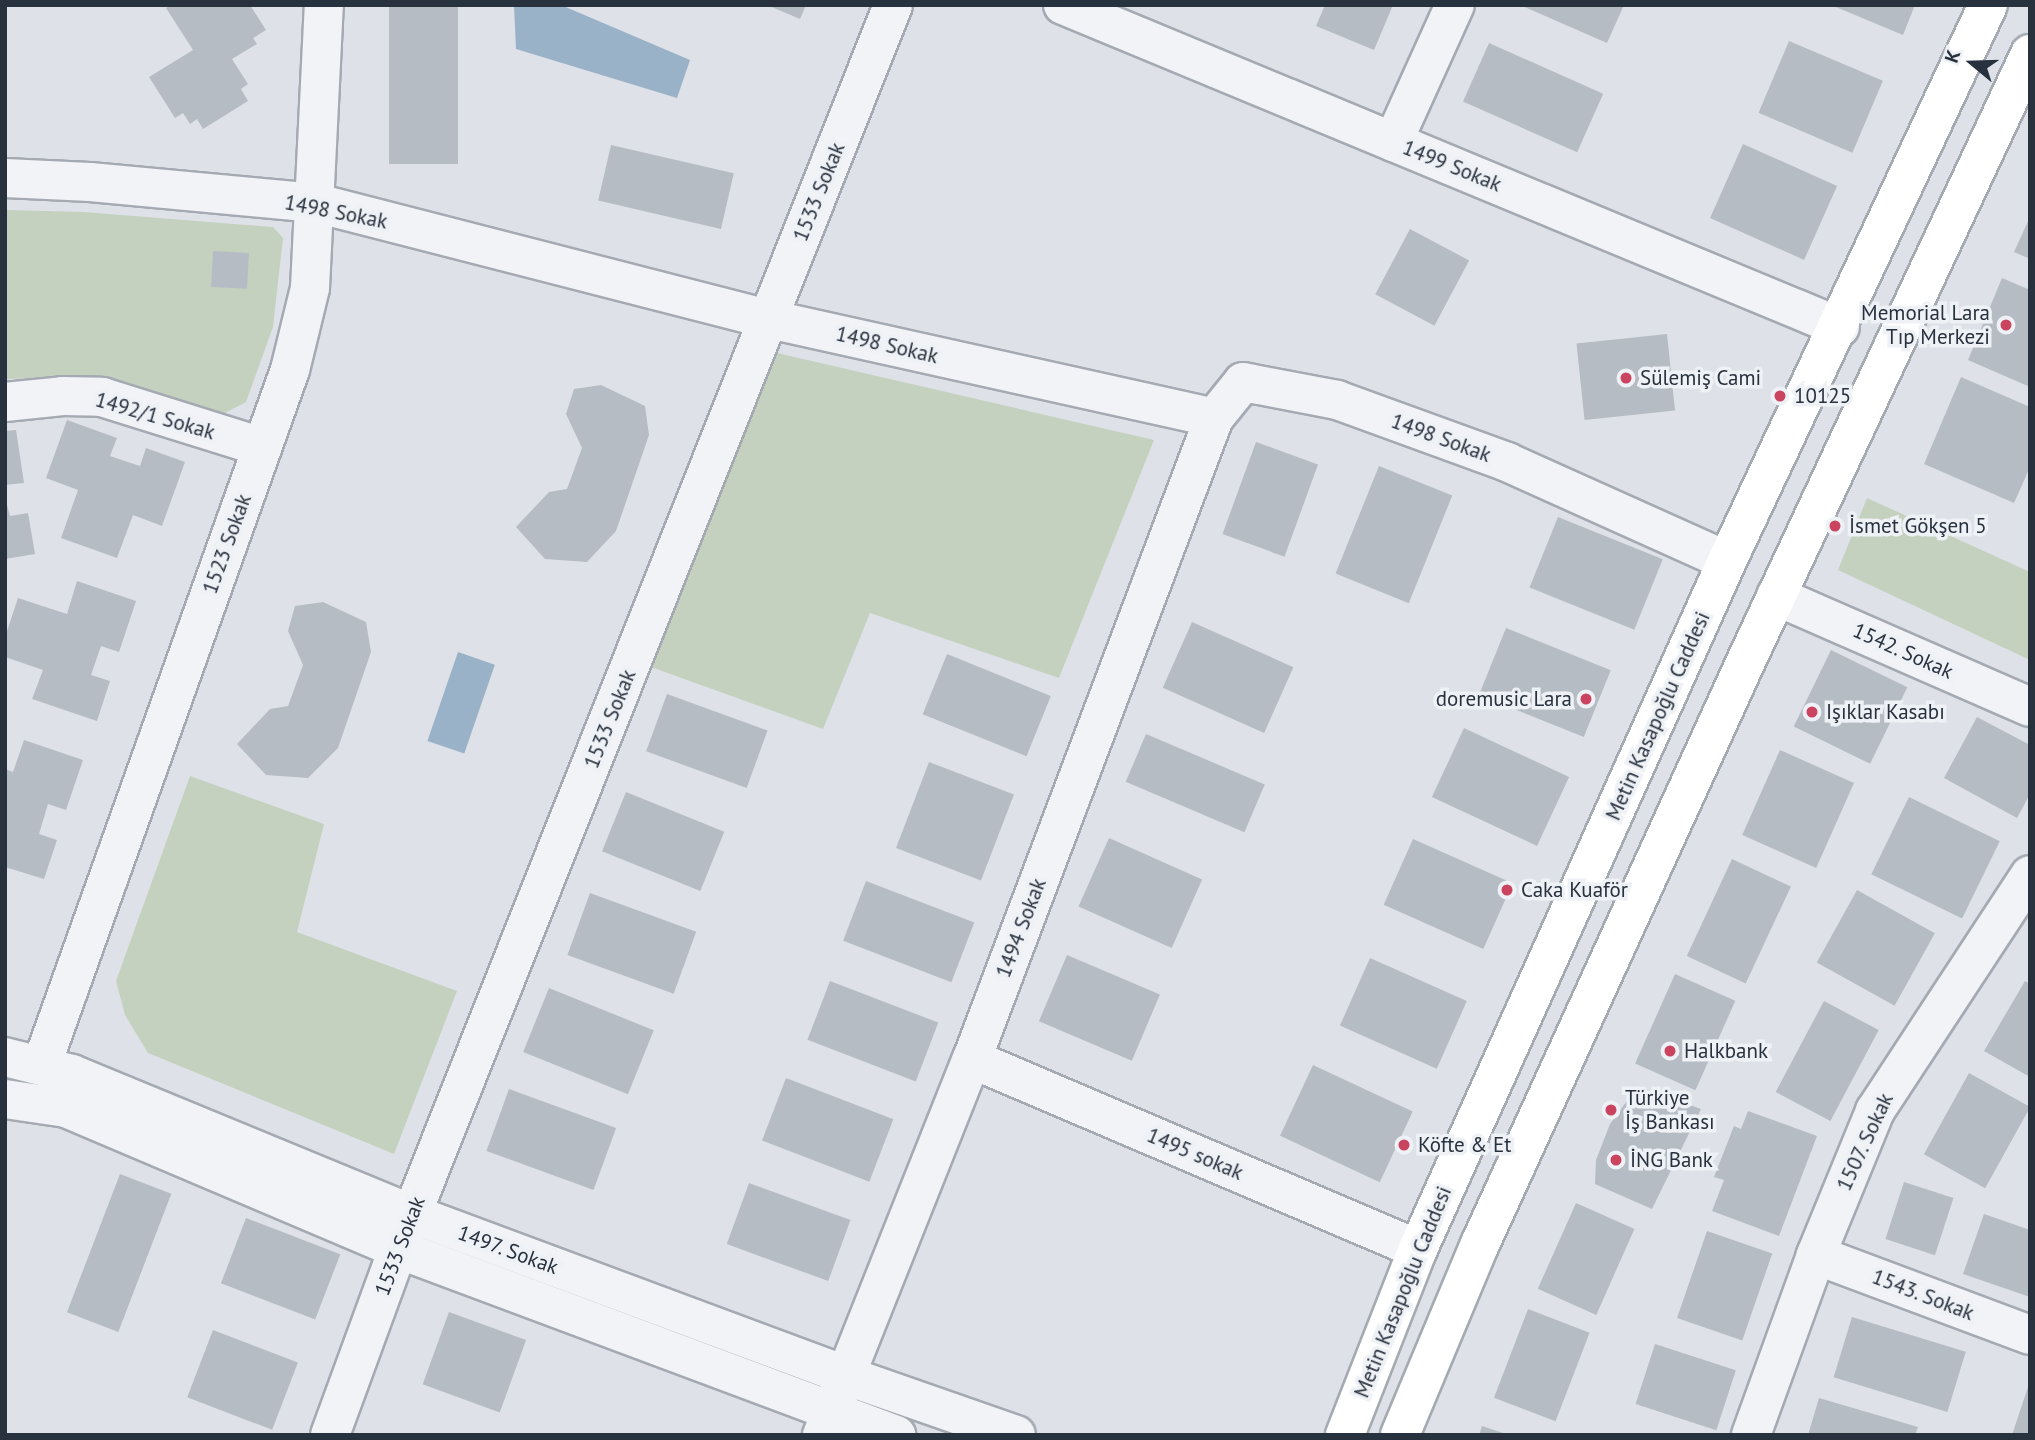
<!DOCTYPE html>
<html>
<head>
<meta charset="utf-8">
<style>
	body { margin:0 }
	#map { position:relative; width:2035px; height:1440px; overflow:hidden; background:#dee2e8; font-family:"PT Sans",sans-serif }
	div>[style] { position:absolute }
	.green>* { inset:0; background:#c5d1bf }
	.water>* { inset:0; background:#9ab2c7; transform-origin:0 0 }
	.building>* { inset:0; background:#b6bcc4; transform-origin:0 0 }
	.roads { filter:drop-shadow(2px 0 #a4a9b2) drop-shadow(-2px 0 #a4a9b2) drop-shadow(0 2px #a4a9b2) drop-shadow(0 -2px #a4a9b2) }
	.minor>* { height:38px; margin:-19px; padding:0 19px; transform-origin:19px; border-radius:19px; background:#f1f3f6 }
	.major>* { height:38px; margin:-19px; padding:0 19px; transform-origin:19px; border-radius:19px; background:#fff }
	.dots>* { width:19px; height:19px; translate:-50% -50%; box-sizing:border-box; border:4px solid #eef1f5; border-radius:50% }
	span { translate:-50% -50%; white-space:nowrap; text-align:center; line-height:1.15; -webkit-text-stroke:7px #eef1f5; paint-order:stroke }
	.street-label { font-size:21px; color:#28313e }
	.poi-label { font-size:21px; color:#28313e }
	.right { translate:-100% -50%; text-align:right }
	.left { translate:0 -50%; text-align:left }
	.frame { position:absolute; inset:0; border:7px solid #28313e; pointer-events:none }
	.north { position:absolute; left:1937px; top:28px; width:70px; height:70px; -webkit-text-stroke:5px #eef1f5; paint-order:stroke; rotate:289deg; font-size:19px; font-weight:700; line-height:28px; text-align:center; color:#28313e }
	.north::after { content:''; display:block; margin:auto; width:24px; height:32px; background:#28313e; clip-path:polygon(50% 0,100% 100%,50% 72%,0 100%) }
</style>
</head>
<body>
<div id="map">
	<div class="green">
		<i style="clip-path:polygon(5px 210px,84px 212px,273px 227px,283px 238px,273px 327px,246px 402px,225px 413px,102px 377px,5px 379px)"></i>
		<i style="clip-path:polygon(777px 353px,1154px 440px,1059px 678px,870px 613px,823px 729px,651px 667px)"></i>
		<i style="clip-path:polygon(1867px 498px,2030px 572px,2030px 660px,1838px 570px)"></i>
		<i style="clip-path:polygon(190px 776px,324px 824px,297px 932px,457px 991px,394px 1154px,148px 1053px,125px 1015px,116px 981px)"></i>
	</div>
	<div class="water">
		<i style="clip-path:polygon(514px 5px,561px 5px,690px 60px,677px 98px,516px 49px)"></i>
		<i style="left:458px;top:652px;width:39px;height:94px;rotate:19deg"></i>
	</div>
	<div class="building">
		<i style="clip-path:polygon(171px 5px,250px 5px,266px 30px,253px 38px,257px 44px,232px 59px,248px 84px,241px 89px,248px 101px,203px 129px,197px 119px,190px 124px,183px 113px,175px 118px,149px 77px,193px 50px,166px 8px)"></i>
		<i style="left:389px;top:5px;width:69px;height:159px"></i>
		<i style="clip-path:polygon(767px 5px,806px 5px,800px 19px)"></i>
		<i style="clip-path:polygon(1325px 5px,1393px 5px,1374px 50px,1316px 26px)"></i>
		<i style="clip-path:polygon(1520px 5px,1624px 5px,1607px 43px)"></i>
		<i style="clip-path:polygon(1831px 5px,1915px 5px,1903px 35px)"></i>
		<i style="left:1789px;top:41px;width:102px;height:78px;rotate:23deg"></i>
		<i style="left:1489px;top:43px;width:125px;height:64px;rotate:24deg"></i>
		<i style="left:1743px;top:144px;width:103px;height:81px;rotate:24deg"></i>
		<i style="left:611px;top:145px;width:126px;height:57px;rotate:13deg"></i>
		<i style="clip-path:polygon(2030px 217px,2030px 259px,2014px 252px)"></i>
		<i style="left:1410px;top:229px;width:67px;height:74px;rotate:28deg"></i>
		<i style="left:213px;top:251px;width:36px;height:36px;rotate:3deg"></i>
		<i style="clip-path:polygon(2002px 278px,2030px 290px,2030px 387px,1968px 360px)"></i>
		<i style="left:1667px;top:334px;width:77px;height:91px;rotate:84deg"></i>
		<i style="clip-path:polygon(1961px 377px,2030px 407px,2030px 467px,2014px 503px,1924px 464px)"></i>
		<i style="clip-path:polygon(601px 385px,645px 406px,649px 435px,616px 531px,587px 562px,545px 559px,516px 527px,549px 492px,567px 489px,582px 448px,566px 414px,574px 389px)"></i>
		<i style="clip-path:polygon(67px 420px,117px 438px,110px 456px,140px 466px,146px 448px,185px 462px,162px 526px,133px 515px,117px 558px,61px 538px,78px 490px,46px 478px)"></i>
		<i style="clip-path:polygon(16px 430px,24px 483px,5px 485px,5px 431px)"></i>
		<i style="left:1256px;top:442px;width:66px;height:98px;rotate:20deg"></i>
		<i style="left:1379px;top:466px;width:79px;height:116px;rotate:22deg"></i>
		<i style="clip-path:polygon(5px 497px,10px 516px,28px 513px,35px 554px,5px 559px)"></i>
		<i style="left:1558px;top:517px;width:113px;height:76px;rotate:22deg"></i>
		<i style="clip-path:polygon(77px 581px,136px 601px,119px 652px,101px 646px,91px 675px,110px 681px,97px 721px,32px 699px,43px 670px,5px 657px,5px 637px,18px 598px,67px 614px)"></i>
		<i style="clip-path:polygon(323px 602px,366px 622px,371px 652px,338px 748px,308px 778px,266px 775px,237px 744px,270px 709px,288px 706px,303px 665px,288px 631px,295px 606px)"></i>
		<i style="left:1192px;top:622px;width:111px;height:72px;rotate:24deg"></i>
		<i style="left:1506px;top:628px;width:113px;height:72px;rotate:22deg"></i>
		<i style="left:1831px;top:650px;width:85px;height:85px;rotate:26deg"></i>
		<i style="left:947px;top:654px;width:112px;height:65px;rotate:22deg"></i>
		<i style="left:667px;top:694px;width:107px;height:61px;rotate:20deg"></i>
		<i style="clip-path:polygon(1977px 717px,2030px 745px,2030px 794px,2017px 818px,1944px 778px)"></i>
		<i style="left:1464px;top:728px;width:116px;height:76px;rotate:25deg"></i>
		<i style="left:1146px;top:734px;width:129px;height:52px;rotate:23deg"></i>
		<i style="clip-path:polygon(24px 740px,83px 760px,66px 810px,48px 804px,39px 834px,57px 840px,44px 879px,5px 867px,5px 769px,13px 772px)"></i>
		<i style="left:1780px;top:750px;width:81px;height:93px;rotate:24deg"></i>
		<i style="left:929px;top:762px;width:91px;height:92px;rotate:21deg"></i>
		<i style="left:626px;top:792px;width:106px;height:64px;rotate:22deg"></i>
		<i style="left:1909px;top:797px;width:101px;height:86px;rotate:26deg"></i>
		<i style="left:1109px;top:838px;width:102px;height:75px;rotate:24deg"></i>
		<i style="left:1413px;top:839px;width:109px;height:72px;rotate:24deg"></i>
		<i style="left:1732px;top:859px;width:65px;height:107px;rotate:25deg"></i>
		<i style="left:866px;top:881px;width:116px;height:64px;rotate:21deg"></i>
		<i style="left:1857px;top:890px;width:89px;height:83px;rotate:29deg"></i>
		<i style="left:590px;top:893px;width:113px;height:66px;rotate:20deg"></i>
		<i style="left:1067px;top:955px;width:101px;height:72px;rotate:23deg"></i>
		<i style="left:1370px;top:958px;width:106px;height:74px;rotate:24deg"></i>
		<i style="left:1675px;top:974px;width:66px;height:98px;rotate:24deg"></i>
		<i style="left:830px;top:981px;width:116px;height:63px;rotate:21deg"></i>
		<i style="clip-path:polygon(2025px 981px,2030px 984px,2030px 1077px,1984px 1051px)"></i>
		<i style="left:549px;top:988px;width:113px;height:69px;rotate:22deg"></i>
		<i style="left:1824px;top:1001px;width:62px;height:103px;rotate:28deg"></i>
		<i style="left:1313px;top:1065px;width:110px;height:78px;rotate:25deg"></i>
		<i style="left:1969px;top:1073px;width:70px;height:93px;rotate:29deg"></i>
		<i style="left:786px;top:1078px;width:115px;height:67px;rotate:21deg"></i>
		<i style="left:509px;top:1089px;width:114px;height:66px;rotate:20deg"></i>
		<i style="clip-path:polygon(1645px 1089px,1701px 1109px,1652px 1209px,1595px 1184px,1596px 1160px,1610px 1124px,1629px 1098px)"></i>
		<i style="clip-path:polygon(1748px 1111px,1817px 1136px,1779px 1236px,1712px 1211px,1724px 1180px,1714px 1177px,1734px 1126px,1741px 1129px)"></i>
		<i style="left:120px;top:1174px;width:55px;height:148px;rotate:21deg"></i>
		<i style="left:1904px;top:1182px;width:52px;height:60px;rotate:18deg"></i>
		<i style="left:749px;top:1183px;width:108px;height:65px;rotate:20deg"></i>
		<i style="left:1576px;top:1203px;width:64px;height:94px;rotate:24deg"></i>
		<i style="clip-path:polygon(1984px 1214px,2030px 1230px,2030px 1297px,1963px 1274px)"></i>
		<i style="left:246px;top:1218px;width:101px;height:70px;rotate:21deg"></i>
		<i style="left:1707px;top:1231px;width:69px;height:92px;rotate:19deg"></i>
		<i style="left:1528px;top:1309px;width:66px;height:95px;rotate:21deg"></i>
		<i style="left:449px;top:1312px;width:82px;height:77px;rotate:20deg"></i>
		<i style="left:1852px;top:1317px;width:119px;height:63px;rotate:17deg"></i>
		<i style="left:213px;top:1330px;width:91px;height:72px;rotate:21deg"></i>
		<i style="left:1655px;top:1344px;width:85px;height:63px;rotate:18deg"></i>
		<i style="clip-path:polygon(2029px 1384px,2030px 1435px,2012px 1435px)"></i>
		<i style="clip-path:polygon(1819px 1398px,1918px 1427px,1915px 1435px,1808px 1435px)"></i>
		<i style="clip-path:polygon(1482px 1426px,1506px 1434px,1506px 1435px,1479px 1435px)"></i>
	</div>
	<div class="roads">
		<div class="minor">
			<i style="left:1063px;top:5px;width:841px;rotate:22.51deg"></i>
			<i style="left:1393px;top:142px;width:150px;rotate:-65.7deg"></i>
			<i style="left:5px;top:178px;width:85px;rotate:2.7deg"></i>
			<i style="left:90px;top:182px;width:227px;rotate:5.3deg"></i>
			<i style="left:316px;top:203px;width:468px;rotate:14.4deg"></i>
			<i style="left:769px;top:319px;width:456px;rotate:12.5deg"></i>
			<i style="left:1214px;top:418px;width:46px;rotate:-51.1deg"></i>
			<i style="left:1243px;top:382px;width:96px;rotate:10.8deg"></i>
			<i style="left:1337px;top:400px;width:181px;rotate:20deg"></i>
			<i style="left:1507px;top:462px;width:241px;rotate:24.2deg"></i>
			<i style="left:5px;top:402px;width:58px;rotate:-5.9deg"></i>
			<i style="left:63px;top:396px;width:39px;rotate:1deg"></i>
			<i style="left:102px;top:397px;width:168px;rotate:17.4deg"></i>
			<i style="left:1776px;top:596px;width:277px;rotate:23.6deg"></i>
			<i style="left:5px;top:1057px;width:69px;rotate:14.2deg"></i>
			<i style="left:72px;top:1074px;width:368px;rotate:22.4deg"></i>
			<i style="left:412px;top:1214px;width:461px;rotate:20.4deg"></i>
			<i style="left:844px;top:1375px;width:182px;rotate:19.2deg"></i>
			<i style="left:972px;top:1059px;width:485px;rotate:23.1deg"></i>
			<i style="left:42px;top:1064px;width:737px;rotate:-70.34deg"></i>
			<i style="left:290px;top:370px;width:84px;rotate:-76.3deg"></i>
			<i style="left:310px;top:288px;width:283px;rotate:-87.2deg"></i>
			<i style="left:5px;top:1099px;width:62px;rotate:8.4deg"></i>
			<i style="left:66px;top:1108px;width:361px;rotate:23deg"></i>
			<i style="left:398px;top:1249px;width:532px;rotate:20.48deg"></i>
			<i style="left:1816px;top:1255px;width:228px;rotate:20.5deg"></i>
			<i style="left:330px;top:1435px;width:198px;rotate:-69.9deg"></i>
			<i style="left:398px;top:1249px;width:1339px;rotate:-68.3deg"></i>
			<i style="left:822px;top:1435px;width:405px;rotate:-68.3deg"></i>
			<i style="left:972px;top:1059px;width:685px;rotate:-69.32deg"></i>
			<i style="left:1751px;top:1435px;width:191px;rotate:-70.1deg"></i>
			<i style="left:1816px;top:1255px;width:156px;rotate:-67.7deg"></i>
			<i style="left:1875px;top:1111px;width:282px;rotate:-56.7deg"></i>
		</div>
		<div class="major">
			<i style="left:1345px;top:1435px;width:200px;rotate:-68.6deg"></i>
			<i style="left:1418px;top:1249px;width:754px;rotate:-65.81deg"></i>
			<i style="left:1727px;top:561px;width:614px;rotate:-64.85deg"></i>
			<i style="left:1400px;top:1435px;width:207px;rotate:-67.3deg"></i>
			<i style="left:1480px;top:1244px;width:643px;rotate:-65.47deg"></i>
			<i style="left:1747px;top:659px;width:668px;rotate:-64.93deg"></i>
		</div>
	</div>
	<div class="dots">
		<i style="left:2006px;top:325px;background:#cb445f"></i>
		<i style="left:1626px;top:378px;background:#cb445f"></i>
		<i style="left:1780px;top:396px;background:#cb445f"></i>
		<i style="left:1835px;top:526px;background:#cb445f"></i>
		<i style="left:1586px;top:699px;background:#cb445f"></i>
		<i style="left:1812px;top:712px;background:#cb445f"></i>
		<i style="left:1507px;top:890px;background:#cb445f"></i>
		<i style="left:1670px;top:1051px;background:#cb445f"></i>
		<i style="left:1611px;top:1110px;background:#cb445f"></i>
		<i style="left:1404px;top:1145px;background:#cb445f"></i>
		<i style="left:1616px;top:1160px;background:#cb445f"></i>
	</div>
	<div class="street-label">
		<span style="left:1452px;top:166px;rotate:22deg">1499 Sokak</span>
		<span style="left:819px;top:192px;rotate:-68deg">1533 Sokak</span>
		<span style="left:336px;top:212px;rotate:11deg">1498 Sokak</span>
		<span style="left:887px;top:345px;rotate:13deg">1498 Sokak</span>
		<span style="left:155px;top:416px;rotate:16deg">1492/1 Sokak</span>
		<span style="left:1441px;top:438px;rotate:20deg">1498 Sokak</span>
		<span style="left:227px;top:544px;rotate:-70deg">1523 Sokak</span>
		<span style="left:1903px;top:651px;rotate:24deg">1542. Sokak</span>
		<span style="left:1658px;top:716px;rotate:-66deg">Metin Kasapoğlu Caddesi</span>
		<span style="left:610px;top:719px;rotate:-68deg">1533 Sokak</span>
		<span style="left:1021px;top:928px;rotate:-69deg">1494 Sokak</span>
		<span style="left:1865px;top:1142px;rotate:-65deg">1507. Sokak</span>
		<span style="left:1195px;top:1154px;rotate:23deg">1495 sokak</span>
		<span style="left:400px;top:1246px;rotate:-69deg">1533 Sokak</span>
		<span style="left:508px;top:1250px;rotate:20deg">1497. Sokak</span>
		<span style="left:1403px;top:1292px;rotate:-68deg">Metin Kasapoğlu Caddesi</span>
		<span style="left:1923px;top:1295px;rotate:21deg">1543. Sokak</span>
	</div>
	<div class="poi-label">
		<span class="right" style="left:1990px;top:325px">Memorial Lara<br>Tıp Merkezi</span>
		<span class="left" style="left:1640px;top:378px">Sülemiş Cami</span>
		<span class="left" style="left:1794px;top:396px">10125</span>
		<span class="left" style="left:1849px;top:526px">İsmet Gökşen 5</span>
		<span class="right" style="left:1572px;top:699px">doremusic Lara</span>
		<span class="left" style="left:1826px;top:712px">Işıklar Kasabı</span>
		<span class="left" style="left:1521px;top:890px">Caka Kuaför</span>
		<span class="left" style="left:1684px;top:1051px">Halkbank</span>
		<span class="left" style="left:1625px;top:1110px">Türkiye<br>İş Bankası</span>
		<span class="left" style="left:1418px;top:1145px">Köfte &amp; Et</span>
		<span class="left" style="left:1630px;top:1160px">İNG Bank</span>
	</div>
	<div class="frame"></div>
	<div class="north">K</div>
</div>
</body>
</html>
